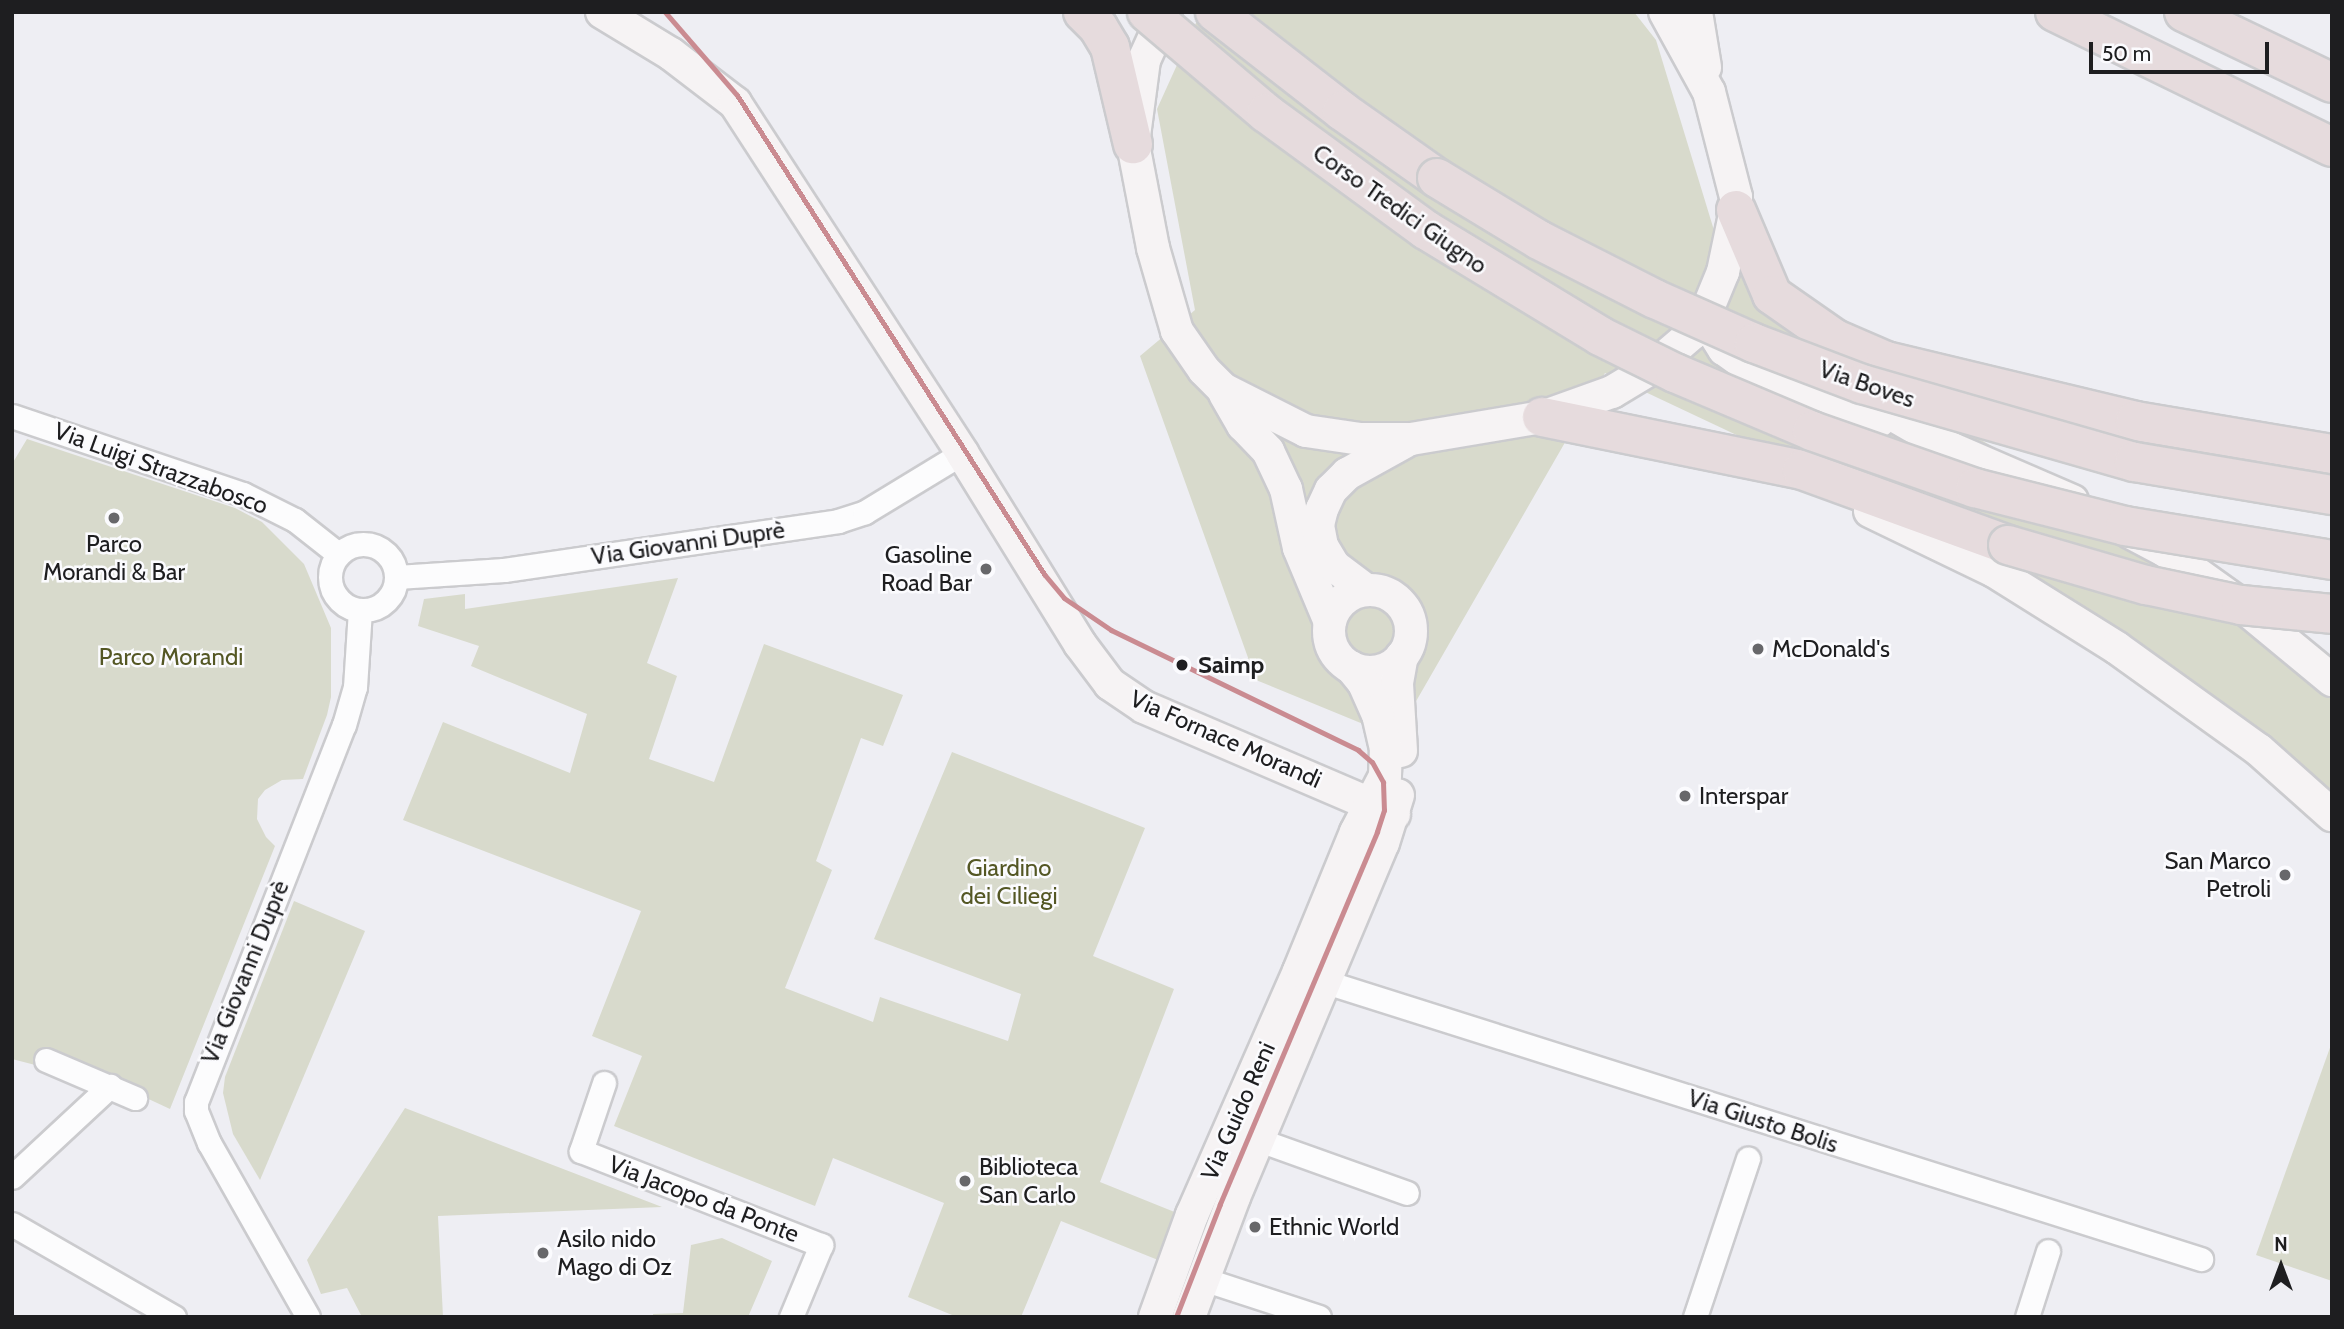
<!DOCTYPE html>
<html>
<head>
<meta charset="utf-8">
<style>
	body { margin:0 }
	#map { position:relative; width:2344px; height:1329px; overflow:hidden; background:#eeeef3; font-family:Cabin,sans-serif }
	div>[style] { position:absolute }
	.green>* { inset:0; background:#d8dacc }
	.roads { filter:drop-shadow(2px 0 #cbcbce) drop-shadow(-2px 0 #cbcbce) drop-shadow(0 2px #cbcbce) drop-shadow(0 -2px #cbcbce) }
	.street>* { height:23px; margin:-11.5px; padding:0 11.5px; transform-origin:11.5px; border-radius:11.5px; background:#fcfcfd }
	.street>.ring { margin:-11.5px; padding:0; box-sizing:content-box; background:none; border:23px solid #fcfcfd; border-radius:50% }
	.secondary>* { height:32px; margin:-16px; padding:0 16px; transform-origin:16px; border-radius:16px; background:#f6f3f4 }
	.secondary>.ring { margin:-16px; padding:0; box-sizing:content-box; background:none; border:32px solid #f6f3f4; border-radius:50% }
	.highway>* { height:38px; margin:-19px; padding:0 19px; transform-origin:19px; border-radius:19px; background:#e6dbdd }
	.bridges { filter:drop-shadow(2px 0 #ccccce) drop-shadow(-2px 0 #ccccce) drop-shadow(0 2px #ccccce) drop-shadow(0 -2px #ccccce) }
	.highway-bridge>* { height:38px; margin:-19px; padding:0 19px; transform-origin:19px; border-radius:19px; background:#e6dbdd }
	.tram-1>* { height:5px; margin:-2.5px; padding:0 2.5px; transform-origin:2.5px; border-radius:2.5px; background:#ca8b91 }
	.dots>* { width:19px; height:19px; translate:-50% -50%; box-sizing:border-box; border:4px solid #fbfbfe; border-radius:50% }
	span { translate:-50% -50%; white-space:nowrap; text-align:center; line-height:1.15; -webkit-text-stroke:5px #fbfbfe; paint-order:stroke }
	.street-label { font-size:24px; color:#1e1e20 }
	.poi-label { font-size:24px; color:#1e1e20 }
	.right { translate:-100% -50%; text-align:right }
	.left { translate:0 -50%; text-align:left }
	.park-label { font-size:24px; color:#545724 }
	.stop-label { font-size:24px; color:#1e1e20; font-weight:700 }
	.frame { position:absolute; inset:0; border:14px solid #1e1e20; pointer-events:none }
	.north { position:absolute; left:2246px; top:1231px; width:70px; height:70px; -webkit-text-stroke:5px #fbfbfe; paint-order:stroke; rotate:0deg; font-size:19px; font-weight:700; line-height:28px; text-align:center; color:#1e1e20 }
	.north::after { content:''; display:block; margin:auto; width:24px; height:32px; background:#1e1e20; clip-path:polygon(50% 0,100% 100%,50% 72%,0 100%) }
	.scale { position:absolute; left:2089px; top:42px; width:180px; height:32px; box-sizing:border-box; border:4px solid #1e1e20; border-top:0; padding-left:9px; font-size:21px; line-height:24px; white-space:nowrap; color:#1e1e20; -webkit-text-stroke:5px #fbfbfe; paint-order:stroke }
</style>
</head>
<body>
<div id="map">
	<div class="green">
		<i style="clip-path:polygon(1201px 12px,1634px 12px,1656px 40px,1720px 250px,1769px 304px,1878px 381px,2196px 563px,2332px 698px,2332px 814px,2015px 566px,1605px 373px,1411px 710px,1368px 726px,1256px 680px,1140px 356px,1195px 310px,1157px 109px)"></i>
		<i style="clip-path:polygon(27px 439px,235px 508px,262px 522px,304px 564px,331px 628px,331px 697px,327px 715px,303px 779px,282px 780px,265px 790px,258px 799px,257px 819px,266px 837px,275px 846px,170px 1109px,50px 1053px,43px 1067px,12px 1059px,12px 464px)"></i>
		<i style="clip-path:polygon(678px 578px,647px 663px,677px 676px,649px 759px,714px 782px,764px 644px,903px 695px,883px 746px,861px 738px,816px 861px,832px 870px,785px 988px,873px 1022px,880px 997px,1008px 1041px,1021px 994px,874px 939px,952px 752px,1145px 828px,1093px 956px,1174px 989px,1100px 1182px,1177px 1213px,1158px 1260px,1061px 1221px,1021px 1317px,957px 1317px,908px 1297px,944px 1203px,833px 1158px,815px 1206px,614px 1126px,642px 1056px,592px 1036px,641px 911px,403px 820px,443px 722px,570px 773px,587px 714px,471px 666px,479px 646px,418px 626px,424px 599px,465px 594px,465px 609px)"></i>
		<i style="clip-path:polygon(294px 901px,365px 931px,260px 1180px,233px 1134px,223px 1093px,225px 1077px)"></i>
		<i style="clip-path:polygon(2332px 1042px,2332px 1281px,2256px 1255px)"></i>
		<i style="clip-path:polygon(405px 1108px,662px 1207px,438px 1216px,443px 1317px,362px 1317px,347px 1288px,321px 1294px,307px 1260px)"></i>
		<i style="clip-path:polygon(722px 1238px,772px 1261px,748px 1317px,653px 1317px,653px 1314px,683px 1313px,691px 1245px)"></i>
	</div>
	<div class="roads">
		<div class="street">
			<i style="left:12px;top:416px;width:244px;rotate:18.7deg"></i>
			<i style="left:243px;top:494px;width:58px;rotate:26.6deg"></i>
			<i style="left:295px;top:520px;width:55px;rotate:38.3deg"></i>
			<i class="ring" style="left:330px;top:544px;width:43px;height:43px"></i>
			<i style="left:397px;top:577px;width:107px;rotate:-3.7deg"></i>
			<i style="left:504px;top:570px;width:338px;rotate:-8.3deg"></i>
			<i style="left:838px;top:521px;width:28px;rotate:-18deg"></i>
			<i style="left:865px;top:512px;width:114px;rotate:-31.3deg"></i>
			<i style="left:1326px;top:982px;width:918px;rotate:17.57deg"></i>
			<i style="left:46px;top:1060px;width:97px;rotate:23.1deg"></i>
			<i style="left:604px;top:1083px;width:72px;rotate:108.7deg"></i>
			<i style="left:581px;top:1151px;width:258px;rotate:21.4deg"></i>
			<i style="left:821px;top:1245px;width:78px;rotate:112.6deg"></i>
			<i style="left:1259px;top:1140px;width:157px;rotate:19.7deg"></i>
			<i style="left:12px;top:1177px;width:134px;rotate:-42.9deg"></i>
			<i style="left:12px;top:1224px;width:187px;rotate:29.9deg"></i>
			<i style="left:1203px;top:1279px;width:122px;rotate:18.1deg"></i>
			<i style="left:308px;top:1317px;width:200px;rotate:-119.6deg"></i>
			<i style="left:209px;top:1143px;width:35px;rotate:-112deg"></i>
			<i style="left:196px;top:1111px;width:9px;rotate:-90deg"></i>
			<i style="left:196px;top:1102px;width:405px;rotate:-68.6deg"></i>
			<i style="left:344px;top:725px;width:40px;rotate:-74deg"></i>
			<i style="left:355px;top:687px;width:77px;rotate:-86.3deg"></i>
			<i style="left:1695px;top:1317px;width:167px;rotate:-71.5deg"></i>
			<i style="left:2027px;top:1317px;width:69px;rotate:-72.3deg"></i>
		</div>
		<div class="secondary">
			<i style="left:602px;top:12px;width:81px;rotate:31.3deg"></i>
			<i style="left:671px;top:54px;width:81px;rotate:37.4deg"></i>
			<i style="left:735px;top:103px;width:417px;rotate:57deg"></i>
			<i style="left:962px;top:453px;width:225px;rotate:58.3deg"></i>
			<i style="left:1080px;top:644px;width:50px;rotate:53.1deg"></i>
			<i style="left:1110px;top:684px;width:41px;rotate:34.1deg"></i>
			<i style="left:1144px;top:707px;width:272px;rotate:23.2deg"></i>
			<i style="left:1166px;top:12px;width:53px;rotate:114.6deg"></i>
			<i style="left:1144px;top:60px;width:85px;rotate:97.5deg"></i>
			<i style="left:1133px;top:144px;width:106px;rotate:79.1deg"></i>
			<i style="left:1153px;top:248px;width:86px;rotate:73.9deg"></i>
			<i style="left:1177px;top:331px;width:47px;rotate:55.3deg"></i>
			<i style="left:1204px;top:370px;width:27px;rotate:45deg"></i>
			<i style="left:1223px;top:389px;width:93px;rotate:26.8deg"></i>
			<i style="left:1306px;top:431px;width:55px;rotate:8.4deg"></i>
			<i style="left:1360px;top:439px;width:51px"></i>
			<i style="left:1411px;top:439px;width:133px;rotate:-9.5deg"></i>
			<i style="left:1542px;top:417px;width:74px;rotate:-19.7deg"></i>
			<i style="left:1612px;top:392px;width:47px;rotate:-31deg"></i>
			<i style="left:1652px;top:368px;width:54px;rotate:-40.5deg"></i>
			<i style="left:1693px;top:333px;width:19px;rotate:-54deg"></i>
			<i style="left:1704px;top:318px;width:50px;rotate:-67.6deg"></i>
			<i style="left:1723px;top:272px;width:63px;rotate:-78.2deg"></i>
			<i style="left:1736px;top:210px;width:13px;rotate:-90deg"></i>
			<i style="left:1736px;top:197px;width:108px;rotate:-104.4deg"></i>
			<i style="left:1709px;top:92px;width:91px;rotate:-118.8deg"></i>
			<i style="left:1696px;top:12px;width:56px;rotate:80.7deg"></i>
			<i style="left:1705px;top:319px;width:36px;rotate:58deg"></i>
			<i style="left:1724px;top:349px;width:41px;rotate:36deg"></i>
			<i style="left:1757px;top:373px;width:131px;rotate:21.5deg"></i>
			<i style="left:1855px;top:393px;width:112px;rotate:30deg"></i>
			<i style="left:1952px;top:449px;width:131px;rotate:23.4deg"></i>
			<i style="left:1225px;top:394px;width:36px;rotate:60deg"></i>
			<i style="left:1243px;top:425px;width:36px;rotate:46deg"></i>
			<i style="left:1268px;top:451px;width:42px;rotate:64.7deg"></i>
			<i style="left:1286px;top:489px;width:60px;rotate:77.6deg"></i>
			<i style="left:1299px;top:548px;width:80px;rotate:67.3deg"></i>
			<i style="left:1870px;top:511px;width:138px;rotate:25.8deg"></i>
			<i style="left:1994px;top:571px;width:145px;rotate:32deg"></i>
			<i style="left:2117px;top:648px;width:175px;rotate:35.7deg"></i>
			<i style="left:2259px;top:750px;width:98px;rotate:41.7deg"></i>
			<i style="left:2130px;top:532px;width:38px;rotate:28deg"></i>
			<i style="left:2164px;top:550px;width:95px;rotate:35.5deg"></i>
			<i style="left:2241px;top:605px;width:118px;rotate:39.5deg"></i>
			<i style="left:1366px;top:590px;width:40px;rotate:-143deg"></i>
			<i style="left:1334px;top:566px;width:23px;rotate:-121deg"></i>
			<i style="left:1322px;top:546px;width:21px;rotate:-101deg"></i>
			<i style="left:1318px;top:525px;width:16px;rotate:-76deg"></i>
			<i style="left:1322px;top:509px;width:21px;rotate:-65deg"></i>
			<i style="left:1331px;top:490px;width:23px;rotate:-45deg"></i>
			<i style="left:1347px;top:474px;width:66px;rotate:-28.9deg"></i>
			<i class="ring" style="left:1329px;top:590px;width:50px;height:50px"></i>
			<i style="left:1401px;top:751px;width:68px;rotate:-93.4deg"></i>
			<i style="left:1397px;top:683px;width:27px;rotate:-80deg"></i>
			<i style="left:1155px;top:1317px;width:109px;rotate:-70.1deg"></i>
			<i style="left:1192px;top:1215px;width:266px;rotate:-66.3deg"></i>
			<i style="left:1299px;top:971px;width:150px;rotate:-67.7deg"></i>
			<i style="left:1356px;top:832px;width:63px;rotate:-62.6deg"></i>
			<i style="left:1385px;top:776px;width:27px;rotate:-88deg"></i>
			<i style="left:1386px;top:749px;width:35px;rotate:-103deg"></i>
			<i style="left:1378px;top:715px;width:36px;rotate:-114deg"></i>
			<i style="left:1363px;top:682px;width:19px;rotate:-129deg"></i>
			<i style="left:1189px;top:1317px;width:128px;rotate:-69.4deg"></i>
			<i style="left:1234px;top:1197px;width:384px;rotate:-67.2deg"></i>
			<i style="left:1383px;top:843px;width:50px;rotate:-72.6deg"></i>
		</div>
		<div class="highway">
			<i style="left:1083px;top:12px;width:21px;rotate:45deg"></i>
			<i style="left:1098px;top:27px;width:23px;rotate:59deg"></i>
			<i style="left:1110px;top:47px;width:100px;rotate:76.7deg"></i>
			<i style="left:1215px;top:12px;width:161px;rotate:37.9deg"></i>
			<i style="left:1342px;top:111px;width:116px;rotate:35.2deg"></i>
			<i style="left:2055px;top:12px;width:308px;rotate:26deg"></i>
			<i style="left:2184px;top:12px;width:164px;rotate:25.6deg"></i>
			<i style="left:1736px;top:210px;width:92px;rotate:67deg"></i>
			<i style="left:1772px;top:295px;width:77px;rotate:34.9deg"></i>
			<i style="left:1835px;top:339px;width:56px;rotate:23.3deg"></i>
			<i style="left:1886px;top:361px;width:256px;rotate:13.5deg"></i>
			<i style="left:2135px;top:421px;width:200px;rotate:9.5deg"></i>
			<i style="left:1542px;top:417px;width:265px;rotate:11.5deg"></i>
			<i style="left:1802px;top:470px;width:219px;rotate:20deg"></i>
		</div>
	</div>
	<div class="bridges">
		<div class="highway-bridge">
			<i style="left:1147px;top:12px;width:156px;rotate:40.3deg"></i>
			<i style="left:1266px;top:113px;width:198px;rotate:36.2deg"></i>
			<i style="left:1426px;top:230px;width:204px;rotate:31.3deg"></i>
			<i style="left:1600px;top:336px;width:84px;rotate:26.3deg"></i>
			<i style="left:1675px;top:373px;width:149px;rotate:22.9deg"></i>
			<i style="left:1812px;top:431px;width:173px;rotate:19.3deg"></i>
			<i style="left:1975px;top:488px;width:155px;rotate:14.2deg"></i>
			<i style="left:2125px;top:526px;width:210px;rotate:9.3deg"></i>
			<i style="left:1437px;top:178px;width:119px;rotate:31.3deg"></i>
			<i style="left:1539px;top:240px;width:130px;rotate:27deg"></i>
			<i style="left:1655px;top:299px;width:108px;rotate:24deg"></i>
			<i style="left:1754px;top:343px;width:116px;rotate:20.8deg"></i>
			<i style="left:1862px;top:384px;width:283px;rotate:16deg"></i>
			<i style="left:2134px;top:462px;width:201px;rotate:9.5deg"></i>
			<i style="left:2008px;top:545px;width:144px;rotate:16.2deg"></i>
			<i style="left:2146px;top:585px;width:97px;rotate:11.9deg"></i>
			<i style="left:2241px;top:605px;width:91px;rotate:5.6deg"></i>
		</div>
	</div>
	<div class="tram-1">
		<i style="left:665px;top:12px;width:110px;rotate:49.1deg"></i>
		<i style="left:737px;top:95px;width:569px;rotate:57.34deg"></i>
		<i style="left:1044px;top:574px;width:31px;rotate:50deg"></i>
		<i style="left:1064px;top:598px;width:57px;rotate:34.2deg"></i>
		<i style="left:1111px;top:630px;width:275px;rotate:25.9deg"></i>
		<i style="left:1358px;top:750px;width:18px;rotate:41deg"></i>
		<i style="left:1372px;top:762px;width:23px;rotate:61deg"></i>
		<i style="left:1383px;top:782px;width:28px;rotate:88deg"></i>
		<i style="left:1384px;top:810px;width:23px;rotate:108deg"></i>
		<i style="left:1377px;top:832px;width:404px;rotate:112.9deg"></i>
		<i style="left:1220px;top:1204px;width:121px;rotate:111.3deg"></i>
	</div>
	<div class="dots">
		<i style="left:114px;top:518px;background:#67676a"></i>
		<i style="left:986px;top:569px;background:#67676a"></i>
		<i style="left:1758px;top:649px;background:#67676a"></i>
		<i style="left:1182px;top:665px;background:#1e1e20"></i>
		<i style="left:1685px;top:796px;background:#67676a"></i>
		<i style="left:2285px;top:875px;background:#67676a"></i>
		<i style="left:965px;top:1181px;background:#67676a"></i>
		<i style="left:1255px;top:1227px;background:#67676a"></i>
		<i style="left:543px;top:1253px;background:#67676a"></i>
	</div>
	<div class="street-label">
		<span style="left:1400px;top:209px;rotate:35deg">Corso Tredici Giugno</span>
		<span style="left:1867px;top:384px;rotate:19deg">Via Boves</span>
		<span style="left:161px;top:468px;rotate:20deg">Via Luigi Strazzabosco</span>
		<span style="left:688px;top:543px;rotate:-8deg">Via Giovanni Duprè</span>
		<span style="left:1226px;top:739px;rotate:24deg">Via Fornace Morandi</span>
		<span style="left:245px;top:972px;rotate:-68deg">Via Giovanni Duprè</span>
		<span style="left:1238px;top:1111px;rotate:-66deg">Via Guido Reni</span>
		<span style="left:1763px;top:1121px;rotate:18deg">Via Giusto Bolis</span>
		<span style="left:704px;top:1199px;rotate:21deg">Via Jacopo da Ponte</span>
	</div>
	<div class="poi-label">
		<span style="left:114px;top:558px">Parco<br>Morandi &amp; Bar</span>
		<span class="right" style="left:972px;top:569px">Gasoline<br>Road Bar</span>
		<span class="left" style="left:1772px;top:649px">McDonald's</span>
		<span class="left" style="left:1699px;top:796px">Interspar</span>
		<span class="right" style="left:2271px;top:875px">San Marco<br>Petroli</span>
		<span class="left" style="left:979px;top:1181px">Biblioteca<br>San Carlo</span>
		<span class="left" style="left:1269px;top:1227px">Ethnic World</span>
		<span class="left" style="left:557px;top:1253px">Asilo nido<br>Mago di Oz</span>
	</div>
	<div class="park-label">
		<span style="left:171px;top:657px">Parco Morandi</span>
		<span style="left:1009px;top:882px">Giardino<br>dei Ciliegi</span>
	</div>
	<div class="stop-label">
		<span class="left" style="left:1198px;top:665px">Saimp</span>
	</div>
	<div class="frame"></div>
	<div class="north">N</div>
	<div class="scale">50 m</div>
</div>
</body>
</html>
